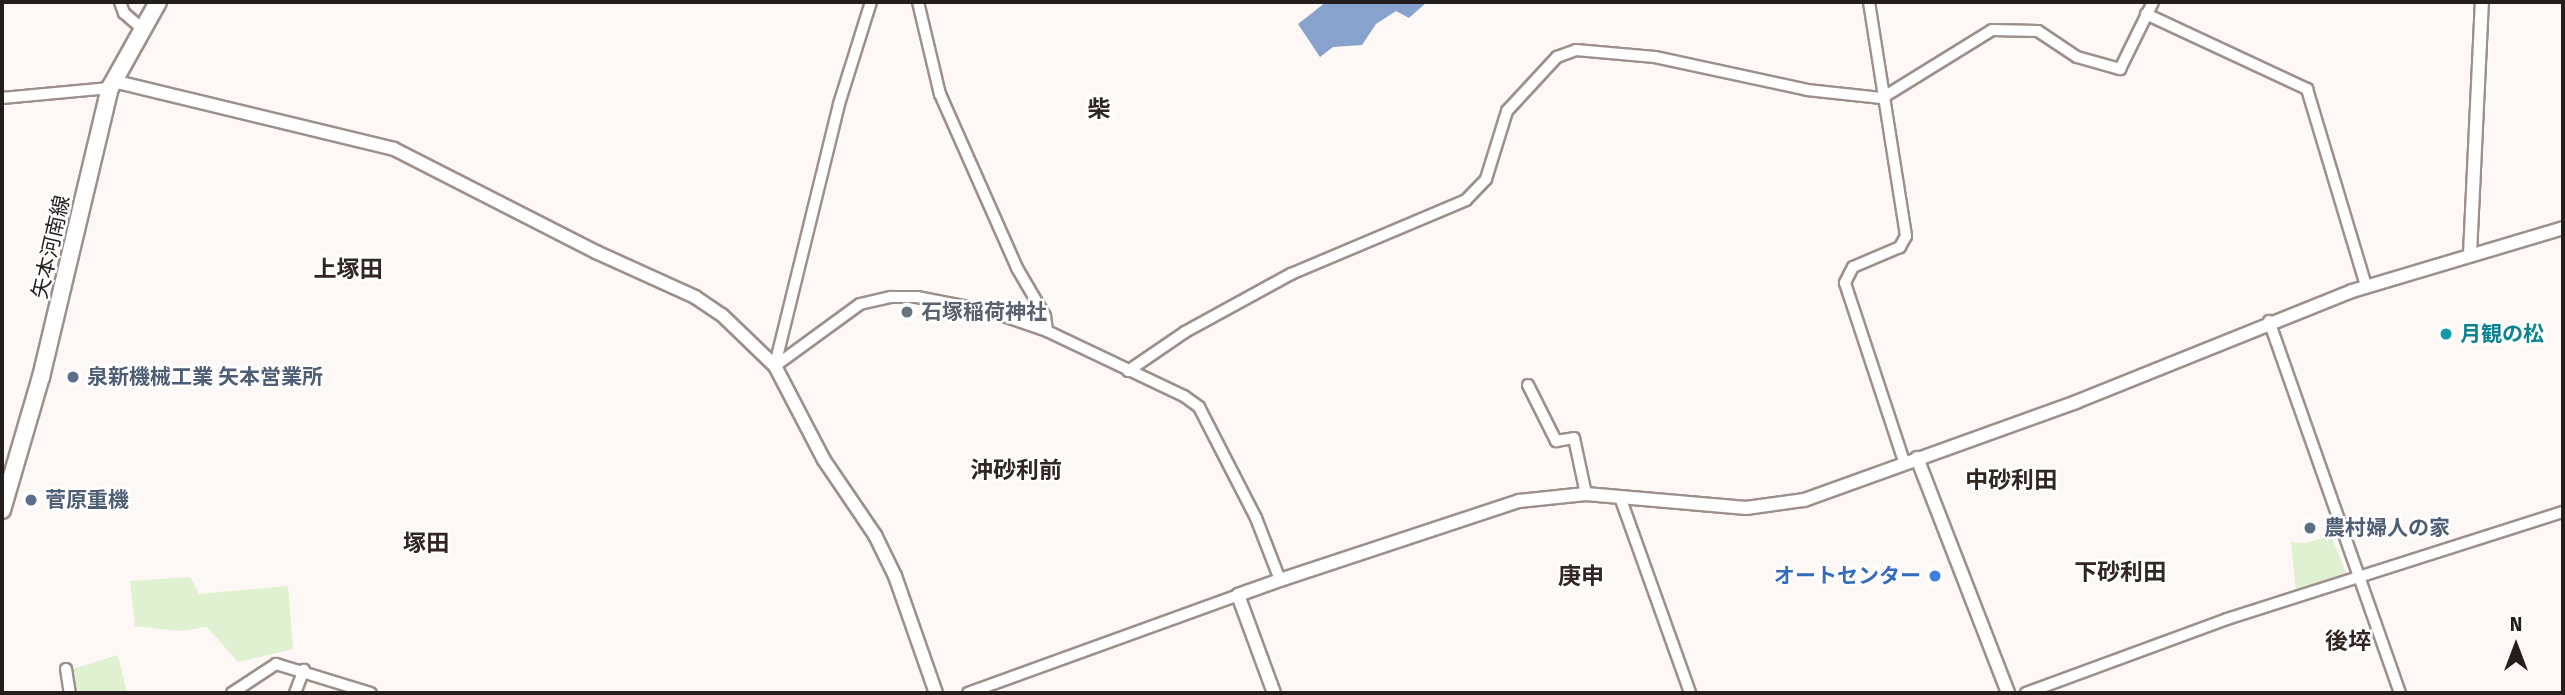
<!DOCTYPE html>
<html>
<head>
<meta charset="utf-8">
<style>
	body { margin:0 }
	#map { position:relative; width:2565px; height:695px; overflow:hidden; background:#fdf7f5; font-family:"Fira Sans","Noto Sans JP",sans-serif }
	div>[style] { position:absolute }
	.green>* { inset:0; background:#dff1d0 }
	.water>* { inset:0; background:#87a2cc }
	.roads { filter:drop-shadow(2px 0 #9d908a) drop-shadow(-2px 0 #9d908a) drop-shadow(0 2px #9d908a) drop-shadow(0 -2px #9d908a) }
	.minor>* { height:10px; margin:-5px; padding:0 5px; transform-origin:5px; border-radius:5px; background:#fff }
	.tertiary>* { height:12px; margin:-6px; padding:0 6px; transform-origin:6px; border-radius:6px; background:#fff }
	.primary>* { height:16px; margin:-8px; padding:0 8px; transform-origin:8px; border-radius:8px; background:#fff }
	.dots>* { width:19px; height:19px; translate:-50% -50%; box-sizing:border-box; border:4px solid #fff; border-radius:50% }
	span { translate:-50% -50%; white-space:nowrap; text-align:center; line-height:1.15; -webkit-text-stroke:5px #fff; paint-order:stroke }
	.street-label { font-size:21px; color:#231e1b }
	.worship-label { font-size:21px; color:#5b616d; font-weight:700 }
	.left { translate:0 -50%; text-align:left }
	.culture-label { font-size:21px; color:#0d838f; font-weight:700 }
	.service-label { font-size:21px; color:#4e5e75; font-weight:700 }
	.shop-label { font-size:21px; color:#366cbe; font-weight:700 }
	.right { translate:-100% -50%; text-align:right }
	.neighbourhood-label { font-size:23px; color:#312621; font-weight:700 }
	.frame { position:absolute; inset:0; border:4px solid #231e1b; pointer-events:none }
	.north { position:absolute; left:2481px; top:611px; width:70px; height:70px; -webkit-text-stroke:5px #fff; paint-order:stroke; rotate:0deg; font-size:19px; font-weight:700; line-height:28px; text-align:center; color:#231e1b }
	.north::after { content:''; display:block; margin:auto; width:24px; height:32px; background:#231e1b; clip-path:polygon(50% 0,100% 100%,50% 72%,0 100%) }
</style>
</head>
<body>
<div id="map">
	<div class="green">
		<i style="clip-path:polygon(2331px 536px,2347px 575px,2296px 592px,2291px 542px,2305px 543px)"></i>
		<i style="clip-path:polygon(190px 577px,199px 594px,288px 586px,293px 649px,238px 662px,207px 627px,178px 631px,135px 626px,130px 581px)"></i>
		<i style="clip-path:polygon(118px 655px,127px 693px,75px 693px,69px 670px)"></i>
	</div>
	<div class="water">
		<i style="clip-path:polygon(1326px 2px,1427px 2px,1409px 18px,1396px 11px,1376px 24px,1362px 45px,1333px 47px,1320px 57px,1298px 24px)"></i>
	</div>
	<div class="roads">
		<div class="minor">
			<i style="left:120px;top:2px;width:12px;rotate:70deg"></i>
			<i style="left:124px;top:13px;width:23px;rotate:41deg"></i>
			<i style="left:918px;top:2px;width:95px;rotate:76.6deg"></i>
			<i style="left:940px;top:94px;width:190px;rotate:66.1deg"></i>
			<i style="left:1017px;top:268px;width:56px;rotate:59.7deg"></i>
			<i style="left:1045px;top:316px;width:15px;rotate:82deg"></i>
			<i style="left:1869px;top:2px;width:237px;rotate:81deg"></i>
			<i style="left:1906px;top:236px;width:13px;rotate:119deg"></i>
			<i style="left:1900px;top:247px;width:51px;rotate:156.9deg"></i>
			<i style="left:1853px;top:267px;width:18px;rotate:117deg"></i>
			<i style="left:1845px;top:283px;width:188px;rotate:71.7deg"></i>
			<i style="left:2146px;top:14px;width:178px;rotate:25deg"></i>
			<i style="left:2307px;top:89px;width:206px;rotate:73.3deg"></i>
			<i style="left:2px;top:98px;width:108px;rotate:-5.3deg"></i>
			<i style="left:2269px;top:321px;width:394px;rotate:70.6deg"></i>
			<i style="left:775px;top:365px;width:269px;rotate:-76.2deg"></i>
			<i style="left:839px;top:104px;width:107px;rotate:-72.6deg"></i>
			<i style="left:775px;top:366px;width:105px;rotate:-36.1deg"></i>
			<i style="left:860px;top:304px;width:32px;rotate:-13deg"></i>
			<i style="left:891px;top:297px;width:26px"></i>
			<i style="left:917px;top:297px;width:73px;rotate:11deg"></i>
			<i style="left:989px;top:311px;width:61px;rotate:19deg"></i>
			<i style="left:1047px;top:331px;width:152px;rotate:25.4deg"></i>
			<i style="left:1184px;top:396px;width:19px;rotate:36deg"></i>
			<i style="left:1199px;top:407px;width:125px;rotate:62.8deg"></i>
			<i style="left:1256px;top:518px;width:66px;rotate:68.8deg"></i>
			<i style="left:1128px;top:371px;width:69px;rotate:-34.4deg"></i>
			<i style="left:1185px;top:332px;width:121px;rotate:-28.7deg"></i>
			<i style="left:1291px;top:274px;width:190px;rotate:-22.9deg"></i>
			<i style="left:1466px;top:200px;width:29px;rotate:-46deg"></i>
			<i style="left:1486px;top:179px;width:71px;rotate:-72.8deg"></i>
			<i style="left:1507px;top:111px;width:74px;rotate:-47.2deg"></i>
			<i style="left:1557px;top:57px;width:20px;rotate:-20deg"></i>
			<i style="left:1576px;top:50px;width:79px;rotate:5.1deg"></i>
			<i style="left:1655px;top:57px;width:156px;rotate:12.2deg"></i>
			<i style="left:1807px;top:90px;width:75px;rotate:6.1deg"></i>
			<i style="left:1882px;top:98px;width:129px;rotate:-31.7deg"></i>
			<i style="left:1992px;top:30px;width:46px;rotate:1.2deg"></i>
			<i style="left:2038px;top:31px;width:47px;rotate:33.7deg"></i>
			<i style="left:2077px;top:57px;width:45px;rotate:15.6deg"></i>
			<i style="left:2120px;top:69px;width:75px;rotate:-63.8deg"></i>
			<i style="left:1528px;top:385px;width:63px;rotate:63.4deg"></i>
			<i style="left:1556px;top:441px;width:18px;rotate:-9deg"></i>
			<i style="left:1574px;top:438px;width:57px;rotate:77.9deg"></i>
			<i style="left:1620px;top:497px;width:208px;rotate:70.3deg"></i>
			<i style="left:66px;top:669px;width:24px;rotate:81deg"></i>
			<i style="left:232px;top:693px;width:53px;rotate:-33.4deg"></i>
			<i style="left:276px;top:664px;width:99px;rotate:17deg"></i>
			<i style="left:295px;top:693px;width:25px;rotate:-69deg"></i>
			<i style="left:968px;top:693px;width:287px;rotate:-19.9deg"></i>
			<i style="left:2026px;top:693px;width:214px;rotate:-20.2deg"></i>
			<i style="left:2227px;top:619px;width:353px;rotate:-17.7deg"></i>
		</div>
		<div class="tertiary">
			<i style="left:113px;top:81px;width:289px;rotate:13.6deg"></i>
			<i style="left:394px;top:149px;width:227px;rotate:27deg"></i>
			<i style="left:596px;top:252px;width:109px;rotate:24.4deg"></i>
			<i style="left:695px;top:297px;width:32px;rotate:34deg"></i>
			<i style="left:722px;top:315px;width:74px;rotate:43.9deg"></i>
			<i style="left:775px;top:366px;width:106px;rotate:62.5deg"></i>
			<i style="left:824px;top:460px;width:91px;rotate:55.8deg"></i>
			<i style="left:875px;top:535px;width:46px;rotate:64deg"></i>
			<i style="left:895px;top:576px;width:124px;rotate:70.7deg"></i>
			<i style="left:2470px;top:254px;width:252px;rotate:-87.3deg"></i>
			<i style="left:1917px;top:458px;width:252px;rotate:68.8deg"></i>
			<i style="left:1274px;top:693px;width:104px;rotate:-110.2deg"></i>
			<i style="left:1238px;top:595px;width:45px;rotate:-19.7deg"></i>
			<i style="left:1280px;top:580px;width:252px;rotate:-18.3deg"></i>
			<i style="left:1519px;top:501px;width:67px;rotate:-6deg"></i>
			<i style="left:1586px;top:494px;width:161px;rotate:5deg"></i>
			<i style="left:1746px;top:508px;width:59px;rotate:-7.9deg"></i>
			<i style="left:1804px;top:500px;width:289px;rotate:-19.8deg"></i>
			<i style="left:2076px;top:402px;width:297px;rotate:-21.9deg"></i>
			<i style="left:2352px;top:291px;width:220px;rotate:-16.6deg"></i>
		</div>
		<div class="primary">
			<i style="left:2px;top:510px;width:139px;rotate:-73.7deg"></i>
			<i style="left:41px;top:377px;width:297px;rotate:-76.6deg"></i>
			<i style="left:110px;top:88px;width:98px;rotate:-60.8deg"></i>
		</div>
	</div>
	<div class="dots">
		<i style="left:907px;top:312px;background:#6b7280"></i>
		<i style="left:2446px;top:334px;background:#0f9aa8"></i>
		<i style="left:73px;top:377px;background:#5c6f8a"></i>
		<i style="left:31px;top:500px;background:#5c6f8a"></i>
		<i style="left:2310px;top:528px;background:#5c6f8a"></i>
		<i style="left:1935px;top:576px;background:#3f7fe0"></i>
	</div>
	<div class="street-label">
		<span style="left:51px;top:247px;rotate:-77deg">矢本河南線</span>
	</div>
	<div class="worship-label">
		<span class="left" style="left:921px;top:312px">石塚稲荷神社</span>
	</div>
	<div class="culture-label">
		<span class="left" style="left:2460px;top:334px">月観の松</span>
	</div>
	<div class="service-label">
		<span class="left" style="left:87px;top:377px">泉新機械工業 矢本営業所</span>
		<span class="left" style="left:45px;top:500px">菅原重機</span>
		<span class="left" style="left:2324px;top:528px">農村婦人の家</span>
	</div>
	<div class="shop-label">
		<span class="right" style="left:1921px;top:576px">オートセンター</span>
	</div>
	<div class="neighbourhood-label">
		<span style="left:1099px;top:109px">柴</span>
		<span style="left:348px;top:269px">上塚田</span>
		<span style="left:1016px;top:470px">沖砂利前</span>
		<span style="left:2011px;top:480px">中砂利田</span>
		<span style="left:426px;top:543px">塚田</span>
		<span style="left:2120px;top:572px">下砂利田</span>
		<span style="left:1581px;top:576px">庚申</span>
		<span style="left:2348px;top:641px">後埣</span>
	</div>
	<div class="frame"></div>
	<div class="north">N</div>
</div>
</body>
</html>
